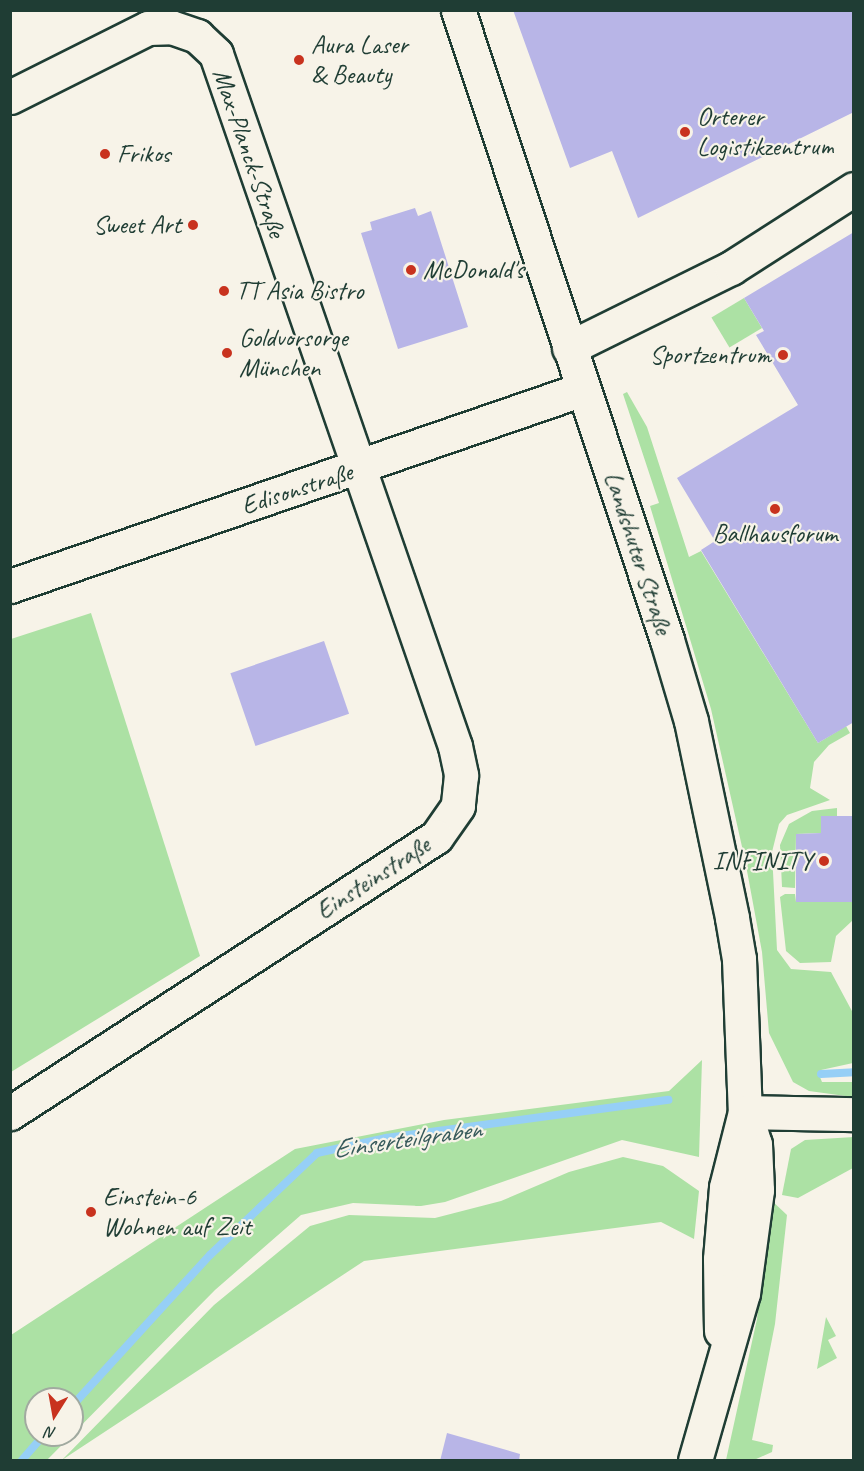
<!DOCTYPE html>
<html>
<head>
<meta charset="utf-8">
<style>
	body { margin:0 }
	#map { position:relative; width:864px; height:1471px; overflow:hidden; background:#f7f3e8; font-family:Caveat,sans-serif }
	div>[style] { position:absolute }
	.green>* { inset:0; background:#ace1a4; transform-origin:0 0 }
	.stream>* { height:8px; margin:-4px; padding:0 4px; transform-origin:4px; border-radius:4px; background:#96cff6 }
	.building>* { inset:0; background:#b8b5e7; transform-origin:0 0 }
	.roads { filter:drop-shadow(2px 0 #1f3d34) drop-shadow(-2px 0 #1f3d34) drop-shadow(0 2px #1f3d34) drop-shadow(0 -2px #1f3d34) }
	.minor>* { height:33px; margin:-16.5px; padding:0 16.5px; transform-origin:16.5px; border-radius:16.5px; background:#f7f3e8 }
	.secondary>* { height:33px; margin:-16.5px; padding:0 16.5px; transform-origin:16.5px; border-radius:16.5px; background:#f7f3e8 }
	.dots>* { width:16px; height:16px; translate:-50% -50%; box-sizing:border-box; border:3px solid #f7f3e8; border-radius:50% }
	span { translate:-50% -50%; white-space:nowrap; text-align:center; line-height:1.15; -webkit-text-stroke:4.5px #f7f3e8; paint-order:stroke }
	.poi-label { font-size:26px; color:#1f3d34 }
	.left { translate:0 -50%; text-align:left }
	.right { translate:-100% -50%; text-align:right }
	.street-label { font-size:26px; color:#1f3d34 }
	.water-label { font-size:27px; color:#375a5b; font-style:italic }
	.frame { position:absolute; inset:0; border:12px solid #1f3d34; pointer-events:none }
	.north { position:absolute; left:24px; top:1387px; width:60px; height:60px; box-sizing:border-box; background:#f7f3e8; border:2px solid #a1aaa0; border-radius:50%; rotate:191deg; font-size:16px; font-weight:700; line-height:24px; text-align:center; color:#1f3d34 }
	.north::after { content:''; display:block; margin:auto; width:21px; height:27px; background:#c8321e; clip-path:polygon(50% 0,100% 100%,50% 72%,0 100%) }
</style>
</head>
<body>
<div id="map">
	<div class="green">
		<i style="left:744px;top:298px;width:35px;height:38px;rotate:59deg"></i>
		<i style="clip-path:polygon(627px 392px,647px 427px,689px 557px,701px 551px,818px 743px,846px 726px,850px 733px,829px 745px,814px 762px,810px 788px,830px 800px,787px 815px,779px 824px,772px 852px,777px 950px,791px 969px,831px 972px,853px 1013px,853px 1063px,821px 1070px,820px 1077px,822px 1082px,853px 1082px,853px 1097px,809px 1091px,793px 1082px,769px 1033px,762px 952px,745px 860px,711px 709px,650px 506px,659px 503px,623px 394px)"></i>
		<i style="clip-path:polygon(91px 613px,200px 956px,11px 1072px,11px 639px)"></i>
		<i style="clip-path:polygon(837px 808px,837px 816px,821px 833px,796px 834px,795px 888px,782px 887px,780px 845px,789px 824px,812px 811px)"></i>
		<i style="clip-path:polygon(785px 894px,795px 894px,796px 902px,853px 902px,853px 920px,836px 936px,831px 962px,800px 963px,786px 951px,780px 897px)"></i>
		<i style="clip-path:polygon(evenodd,702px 1060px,699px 1157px,622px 1140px,445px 1202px,421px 1206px,353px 1203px,301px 1215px,215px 1290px,47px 1460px,11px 1460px,11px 1335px,295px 1149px,444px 1120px,669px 1091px,702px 1060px,36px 1399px,72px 1399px,72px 1435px,36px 1435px,36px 1399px)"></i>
		<i style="clip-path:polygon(854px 1137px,853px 1168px,798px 1198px,782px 1195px,791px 1149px,805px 1140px)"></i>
		<i style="clip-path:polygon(623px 1157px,663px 1166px,699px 1191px,694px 1239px,661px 1222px,364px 1261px,62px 1460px,214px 1305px,310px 1226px,349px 1215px,435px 1218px,501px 1201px,569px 1172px)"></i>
		<i style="clip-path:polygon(770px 1199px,787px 1215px,775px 1324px,752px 1440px,773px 1445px,772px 1452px,754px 1460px,726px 1460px,757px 1319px)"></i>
		<i style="clip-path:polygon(826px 1317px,836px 1336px,828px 1340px,837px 1358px,817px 1369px)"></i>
	</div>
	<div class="stream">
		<i style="left:821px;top:1074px;width:33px;rotate:-3deg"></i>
		<i style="left:72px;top:1406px;width:205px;rotate:-47.6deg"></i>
		<i style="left:210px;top:1255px;width:148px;rotate:-43.6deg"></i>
		<i style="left:317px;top:1153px;width:71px;rotate:-12.3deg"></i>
		<i style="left:386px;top:1138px;width:285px;rotate:-7.7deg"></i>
		<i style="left:22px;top:1460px;width:33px;rotate:-49deg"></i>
	</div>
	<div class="building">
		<i style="clip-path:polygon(513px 10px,854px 10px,854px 112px,638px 218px,612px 151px,570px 168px)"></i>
		<i style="clip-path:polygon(415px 208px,418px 216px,431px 211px,468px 327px,398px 349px,361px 233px,372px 230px,370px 222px)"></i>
		<i style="clip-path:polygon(854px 232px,854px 722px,818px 743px,701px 550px,715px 541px,677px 478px,798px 405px,756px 335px,764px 331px,744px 298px)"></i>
		<i style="left:324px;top:641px;width:77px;height:99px;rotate:71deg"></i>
		<i style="clip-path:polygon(821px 816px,854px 816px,854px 902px,796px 902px,796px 834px,821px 833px)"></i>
		<i style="clip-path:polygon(447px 1433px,520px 1454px,519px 1461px,440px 1461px)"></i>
	</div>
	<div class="roads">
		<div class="minor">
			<i style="left:10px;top:97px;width:154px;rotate:-26.6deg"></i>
			<i style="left:148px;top:28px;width:23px;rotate:-2deg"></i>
			<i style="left:171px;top:27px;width:28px;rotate:19deg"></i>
			<i style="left:197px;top:36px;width:26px;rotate:43deg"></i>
			<i style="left:216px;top:54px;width:732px;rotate:70.95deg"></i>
			<i style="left:455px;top:746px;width:30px;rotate:78deg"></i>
			<i style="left:461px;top:775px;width:31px;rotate:96deg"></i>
			<i style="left:458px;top:806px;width:38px;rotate:125deg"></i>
			<i style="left:436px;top:837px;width:508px;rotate:147.06deg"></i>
			<i style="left:569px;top:348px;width:181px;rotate:-26.3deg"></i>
			<i style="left:731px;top:268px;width:146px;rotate:-32.7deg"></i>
			<i style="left:10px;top:586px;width:606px;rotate:-18.97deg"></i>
			<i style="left:745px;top:1112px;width:109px;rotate:1.1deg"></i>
		</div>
		<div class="secondary">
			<i style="left:458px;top:10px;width:664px;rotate:71.65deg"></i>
			<i style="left:667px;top:640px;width:84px;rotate:73.5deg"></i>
			<i style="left:691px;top:721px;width:201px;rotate:78.2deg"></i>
			<i style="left:732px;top:918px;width:42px;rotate:80.3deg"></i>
			<i style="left:739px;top:959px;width:153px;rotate:87.8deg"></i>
			<i style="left:745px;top:1112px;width:34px;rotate:73deg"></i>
			<i style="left:755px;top:1144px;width:46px;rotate:87.5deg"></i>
			<i style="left:757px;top:1190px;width:104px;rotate:97.7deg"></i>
			<i style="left:743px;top:1293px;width:174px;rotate:106deg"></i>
			<i style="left:721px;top:1331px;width:72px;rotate:-90.8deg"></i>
			<i style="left:720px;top:1259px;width:72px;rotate:-85.2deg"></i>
			<i style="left:726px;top:1187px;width:77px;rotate:-75.8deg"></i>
		</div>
	</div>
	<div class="dots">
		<i style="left:299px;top:60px;background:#c8321e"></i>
		<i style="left:685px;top:132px;background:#c8321e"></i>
		<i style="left:105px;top:154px;background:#c8321e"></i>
		<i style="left:193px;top:225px;background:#c8321e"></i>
		<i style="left:411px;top:270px;background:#c8321e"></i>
		<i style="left:224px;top:291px;background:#c8321e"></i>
		<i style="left:227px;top:353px;background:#c8321e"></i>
		<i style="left:783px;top:355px;background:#c8321e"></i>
		<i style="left:775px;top:509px;background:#c8321e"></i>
		<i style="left:824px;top:861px;background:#c8321e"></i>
		<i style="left:91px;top:1212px;background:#c8321e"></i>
	</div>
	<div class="poi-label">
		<span class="left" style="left:311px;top:60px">Aura Laser<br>&amp; Beauty</span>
		<span class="left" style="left:697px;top:132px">Orterer<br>Logistikzentrum</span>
		<span class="left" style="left:117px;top:154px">Frikos</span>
		<span class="right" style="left:181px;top:225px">Sweet Art</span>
		<span class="left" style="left:423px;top:270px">McDonald's</span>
		<span class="left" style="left:236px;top:291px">TT Asia Bistro</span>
		<span class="left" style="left:239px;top:353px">Goldvorsorge<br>München</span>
		<span class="right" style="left:771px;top:355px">Sportzentrum</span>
		<span style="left:775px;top:534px">Ballhausforum</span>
		<span class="right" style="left:812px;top:861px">INFINITY</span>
		<span class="left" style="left:103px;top:1212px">Einstein-6<br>Wohnen auf Zeit</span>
	</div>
	<div class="street-label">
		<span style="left:249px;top:153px;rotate:71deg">Max-Planck-Straße</span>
		<span style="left:297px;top:489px;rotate:-18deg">Edisonstraße</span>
		<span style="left:638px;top:553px;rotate:72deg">Landshuter Straße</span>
		<span style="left:373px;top:878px;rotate:-33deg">Einsteinstraße</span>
	</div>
	<div class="water-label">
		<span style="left:407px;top:1139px;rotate:-8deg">Einserteilgraben</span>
	</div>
	<div class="frame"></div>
	<div class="north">N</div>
</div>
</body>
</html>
